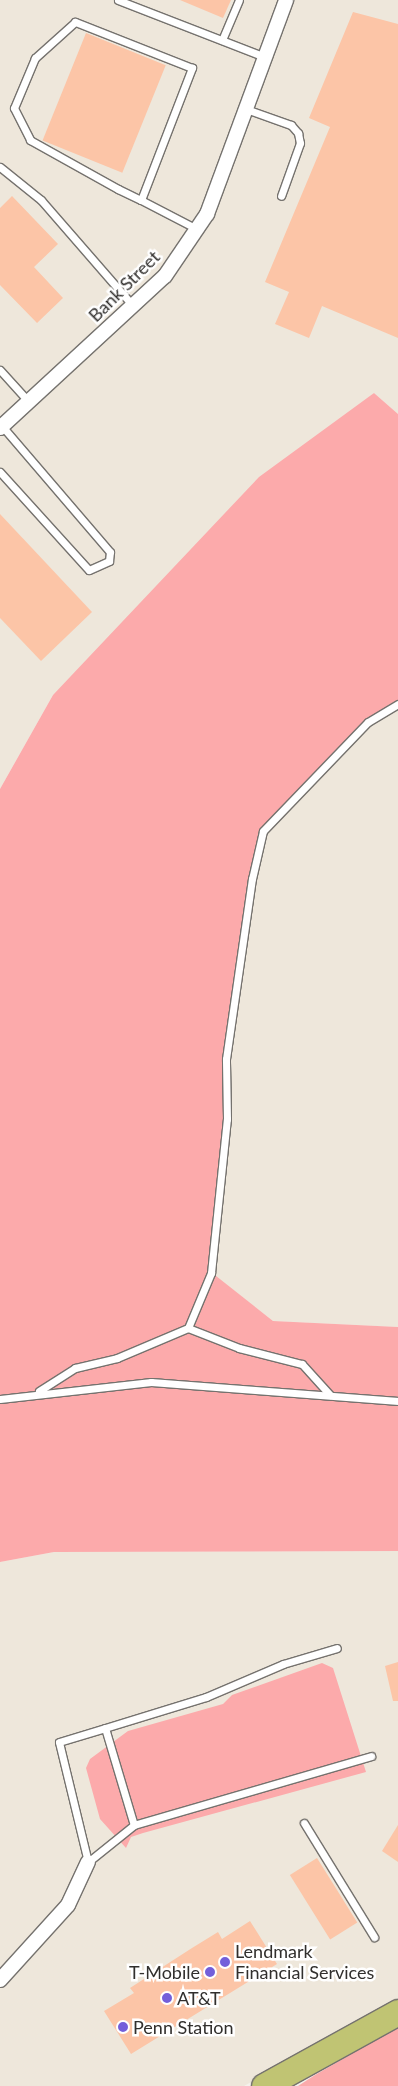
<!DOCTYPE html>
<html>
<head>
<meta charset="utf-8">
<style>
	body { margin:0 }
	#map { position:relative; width:398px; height:2086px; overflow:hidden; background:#f4f1ec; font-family:Lato,sans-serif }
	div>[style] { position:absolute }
	.built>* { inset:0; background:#eee7db }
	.green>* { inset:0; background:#fcaaab }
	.building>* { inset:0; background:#fcc5a7; transform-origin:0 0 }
	.roads { filter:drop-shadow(1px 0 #75726e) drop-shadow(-1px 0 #75726e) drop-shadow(0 1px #75726e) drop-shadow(0 -1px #75726e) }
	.lane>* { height:7px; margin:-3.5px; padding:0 3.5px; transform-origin:3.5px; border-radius:3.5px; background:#fff }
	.street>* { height:14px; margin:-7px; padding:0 7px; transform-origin:7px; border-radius:7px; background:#fff }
	.highway>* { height:25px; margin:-12.5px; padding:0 12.5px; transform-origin:12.5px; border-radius:12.5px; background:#c0c473 }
	.dots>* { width:14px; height:14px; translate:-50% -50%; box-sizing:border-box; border:2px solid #fff; border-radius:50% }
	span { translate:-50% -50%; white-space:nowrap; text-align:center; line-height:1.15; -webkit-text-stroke:5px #fff; paint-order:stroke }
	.street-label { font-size:18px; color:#312f2d }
	.poi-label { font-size:18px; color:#312f2d }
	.left { translate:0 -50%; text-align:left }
	.right { translate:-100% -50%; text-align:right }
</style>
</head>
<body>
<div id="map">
	<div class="built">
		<i style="clip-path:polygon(0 0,398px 0,398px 414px,374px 393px,53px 695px,0 789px)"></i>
		<i style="clip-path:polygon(398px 704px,398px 1327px,273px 1321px,211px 1273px,224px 1085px,263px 831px,368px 722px)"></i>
		<i style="clip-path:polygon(398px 1551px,398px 2000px,244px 2086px,0 2086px,0 1562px,54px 1552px)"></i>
	</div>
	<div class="green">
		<i style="clip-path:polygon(374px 393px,398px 414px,398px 704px,368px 722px,263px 831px,252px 879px,226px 1059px,227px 1119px,211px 1272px,273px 1321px,398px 1327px,398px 1551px,54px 1552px,0 1562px,0 789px,53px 695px,259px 477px)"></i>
		<i style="clip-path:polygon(322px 1663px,333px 1668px,366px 1772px,143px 1833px,131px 1837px,126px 1848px,100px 1819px,86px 1768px,90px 1759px,128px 1731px,223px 1704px,232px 1695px)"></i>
		<i style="clip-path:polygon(398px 2027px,398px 2086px,298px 2086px,315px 2075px)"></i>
	</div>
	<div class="building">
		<i style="clip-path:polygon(180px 0,231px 0,223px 18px)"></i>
		<i style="clip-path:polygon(353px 12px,398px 24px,398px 338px,322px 306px,309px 338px,275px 324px,289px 292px,265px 282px,330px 127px,309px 118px)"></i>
		<i style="left:86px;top:33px;width:86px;height:116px;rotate:22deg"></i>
		<i style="clip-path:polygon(12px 196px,58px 244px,34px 267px,63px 298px,37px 323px,0 285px,0 208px)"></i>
		<i style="clip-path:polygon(0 514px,92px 612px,41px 661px,0 618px)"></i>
		<i style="clip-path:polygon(398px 1662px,398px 1701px,393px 1701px,385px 1666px)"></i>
		<i style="clip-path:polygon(398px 1825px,398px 1862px,382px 1851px)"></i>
		<i style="left:317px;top:1858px;width:76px;height:32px;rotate:58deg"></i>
		<i style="clip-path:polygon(250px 1921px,277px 1964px,131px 2054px,104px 2011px,134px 1993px,130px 1988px,192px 1948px,218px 1932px,222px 1939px)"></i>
	</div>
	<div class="roads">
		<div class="lane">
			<i style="left:118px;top:0;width:158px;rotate:21.2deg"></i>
			<i style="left:222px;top:40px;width:43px;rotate:-67deg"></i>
			<i style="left:246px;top:109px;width:48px;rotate:19.6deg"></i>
			<i style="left:291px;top:125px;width:11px;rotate:49deg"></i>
			<i style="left:298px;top:133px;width:10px;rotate:79deg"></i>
			<i style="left:300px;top:143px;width:56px;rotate:109.7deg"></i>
			<i style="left:0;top:167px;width:53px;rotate:38.8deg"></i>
			<i style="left:41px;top:200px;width:140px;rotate:49deg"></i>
			<i style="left:141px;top:200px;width:142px;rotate:-68.9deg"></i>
			<i style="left:192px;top:68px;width:126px;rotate:-158.5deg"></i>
			<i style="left:75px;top:22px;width:54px;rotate:138deg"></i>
			<i style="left:35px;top:58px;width:54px;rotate:112.8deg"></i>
			<i style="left:14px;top:108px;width:36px;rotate:63deg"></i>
			<i style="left:30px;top:140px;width:101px;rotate:29.1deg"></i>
			<i style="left:118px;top:189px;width:25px;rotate:26deg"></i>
			<i style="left:141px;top:200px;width:63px;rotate:27.4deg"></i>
			<i style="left:0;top:370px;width:43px;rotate:47.8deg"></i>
			<i style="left:0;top:472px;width:132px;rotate:47.8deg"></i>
			<i style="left:89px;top:570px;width:22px;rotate:-24deg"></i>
			<i style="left:109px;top:561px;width:9px;rotate:-84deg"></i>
			<i style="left:110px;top:552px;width:166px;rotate:-130.6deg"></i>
			<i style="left:188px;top:1328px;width:60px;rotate:-67.3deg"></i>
			<i style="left:211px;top:1273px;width:155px;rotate:-84.1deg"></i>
			<i style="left:227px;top:1119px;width:60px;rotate:-91deg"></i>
			<i style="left:226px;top:1059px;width:182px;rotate:-81.8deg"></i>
			<i style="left:252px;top:879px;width:49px;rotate:-77.1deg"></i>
			<i style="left:263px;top:831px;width:151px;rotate:-46.1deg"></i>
			<i style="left:368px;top:722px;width:35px;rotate:-31deg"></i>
			<i style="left:39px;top:1391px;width:43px;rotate:-32.6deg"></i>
			<i style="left:75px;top:1368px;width:43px;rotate:-13.4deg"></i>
			<i style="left:117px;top:1358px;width:77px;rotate:-22.9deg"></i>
			<i style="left:188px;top:1328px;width:55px;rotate:21.4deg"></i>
			<i style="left:239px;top:1348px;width:65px;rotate:14.3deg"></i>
			<i style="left:302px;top:1364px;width:42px;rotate:47.9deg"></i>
			<i style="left:0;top:1399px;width:152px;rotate:-6.4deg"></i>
			<i style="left:151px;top:1382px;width:248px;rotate:4.4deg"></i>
			<i style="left:105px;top:1728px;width:101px;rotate:73.4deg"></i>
			<i style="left:134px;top:1825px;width:59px;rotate:141.2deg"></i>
			<i style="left:88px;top:1862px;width:123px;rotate:-103.6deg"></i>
			<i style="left:59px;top:1742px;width:48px;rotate:-16.9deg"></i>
			<i style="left:105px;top:1728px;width:106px;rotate:-17.1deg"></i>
			<i style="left:206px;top:1697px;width:84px;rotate:-23.2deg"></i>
			<i style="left:283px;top:1664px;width:56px;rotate:-16.5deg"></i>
			<i style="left:304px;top:1823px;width:134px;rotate:58.4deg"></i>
			<i style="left:134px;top:1825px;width:247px;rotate:-16.2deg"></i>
		</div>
		<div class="street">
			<i style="left:0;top:428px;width:224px;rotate:-42.7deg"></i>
			<i style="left:165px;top:276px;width:75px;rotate:-55.9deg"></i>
			<i style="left:207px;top:214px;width:228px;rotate:-69.7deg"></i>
			<i style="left:0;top:1980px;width:101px;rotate:-47.8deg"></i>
			<i style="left:68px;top:1905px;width:47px;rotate:-65.1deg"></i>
		</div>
		<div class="highway">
			<i style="left:264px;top:2086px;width:153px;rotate:-28.9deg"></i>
		</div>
	</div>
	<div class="dots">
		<i style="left:225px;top:1962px;background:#735fda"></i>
		<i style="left:210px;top:1972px;background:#735fda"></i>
		<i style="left:167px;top:1998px;background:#735fda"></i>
		<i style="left:123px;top:2027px;background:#735fda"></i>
	</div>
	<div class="street-label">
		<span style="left:124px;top:286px;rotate:-45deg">Bank Street</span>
	</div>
	<div class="poi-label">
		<span class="left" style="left:235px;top:1962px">Lendmark<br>Financial Services</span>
		<span class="right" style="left:200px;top:1972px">T-Mobile</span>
		<span class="left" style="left:177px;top:1998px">AT&amp;T</span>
		<span class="left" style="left:133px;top:2027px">Penn Station</span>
	</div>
</div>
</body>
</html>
